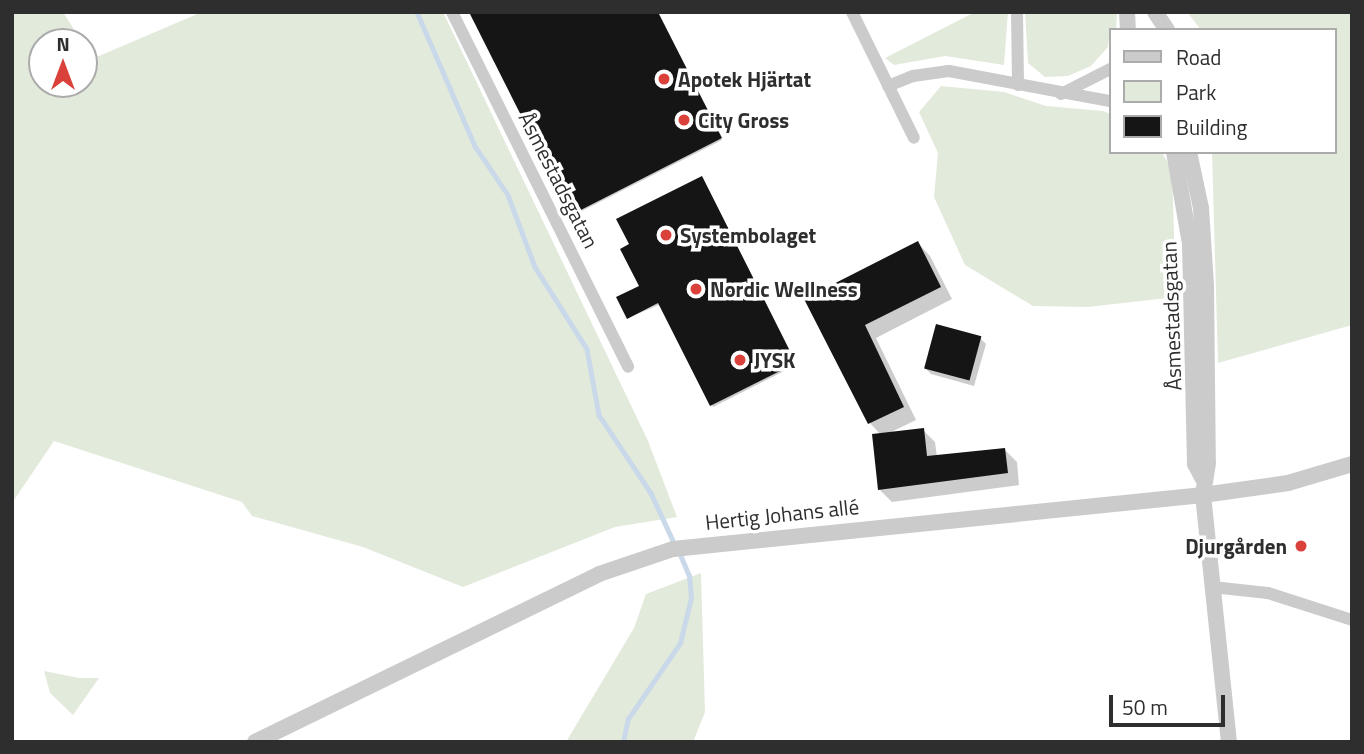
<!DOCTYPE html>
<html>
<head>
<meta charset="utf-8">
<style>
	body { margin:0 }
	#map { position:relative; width:1364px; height:754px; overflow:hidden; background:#fff; font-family:"Titillium Web",sans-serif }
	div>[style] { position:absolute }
	.green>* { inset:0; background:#e2eadc }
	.shadow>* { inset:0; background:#0003 }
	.stream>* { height:4.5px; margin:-2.25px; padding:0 2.25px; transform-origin:2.25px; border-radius:2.25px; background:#cad9e9 }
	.building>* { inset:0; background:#151515; transform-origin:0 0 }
	.minor>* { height:12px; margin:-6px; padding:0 6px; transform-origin:6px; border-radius:6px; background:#cbcbcb }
	.tertiary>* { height:16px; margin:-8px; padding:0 8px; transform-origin:8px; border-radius:8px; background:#cbcbcb }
	.dots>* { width:19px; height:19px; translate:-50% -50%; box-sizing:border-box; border:4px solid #fff; border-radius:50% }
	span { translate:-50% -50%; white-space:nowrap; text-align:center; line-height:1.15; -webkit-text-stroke:7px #fff; paint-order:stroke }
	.poi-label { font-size:21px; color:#2e2e2e; font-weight:700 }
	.left { translate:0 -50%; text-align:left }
	.right { translate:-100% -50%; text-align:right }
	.street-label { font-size:21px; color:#2e2e2e }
	.frame { position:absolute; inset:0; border:14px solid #2e2e2e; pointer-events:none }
	.legend { position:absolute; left:1109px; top:28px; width:228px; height:126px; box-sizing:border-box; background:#fff; border:2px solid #ababab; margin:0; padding:9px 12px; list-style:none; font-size:21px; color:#2e2e2e }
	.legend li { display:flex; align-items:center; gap:14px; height:35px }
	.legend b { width:35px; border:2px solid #ababab }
	.north { position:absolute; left:28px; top:28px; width:70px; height:70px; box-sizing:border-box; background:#fff; border:2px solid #ababab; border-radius:50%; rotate:0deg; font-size:19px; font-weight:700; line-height:28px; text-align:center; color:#2e2e2e }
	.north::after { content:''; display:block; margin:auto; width:24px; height:32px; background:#da413b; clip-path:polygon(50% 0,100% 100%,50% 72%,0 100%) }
	.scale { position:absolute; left:1109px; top:695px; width:116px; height:32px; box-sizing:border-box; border:4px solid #2e2e2e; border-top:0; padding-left:9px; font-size:21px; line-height:24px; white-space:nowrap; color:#2e2e2e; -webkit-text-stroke:5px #fff; paint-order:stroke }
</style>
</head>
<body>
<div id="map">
	<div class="green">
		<i style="clip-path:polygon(12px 12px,63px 12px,82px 42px,42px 42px,42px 84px,84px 84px,84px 46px,92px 59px,202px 12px,443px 12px,648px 441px,677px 517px,615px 527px,463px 587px,363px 547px,252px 516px,242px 502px,54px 441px,12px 503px)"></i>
		<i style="clip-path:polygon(975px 12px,1008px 12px,1004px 65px,945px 56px,894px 65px,885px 58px)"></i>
		<i style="clip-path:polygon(1025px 12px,1117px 12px,1116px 30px,1110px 30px,1108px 47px,1091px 66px,1068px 76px,1045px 77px,1028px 63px)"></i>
		<i style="clip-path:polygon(1187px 12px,1352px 12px,1352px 325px,1218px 363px,1212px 152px,1334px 152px,1334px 30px,1201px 30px)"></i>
		<i style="clip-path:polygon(941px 86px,1004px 92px,1046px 106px,1103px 111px,1110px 114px,1110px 152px,1162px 152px,1172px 171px,1176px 297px,1088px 307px,1033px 306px,965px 265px,934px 197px,938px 153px,919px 112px)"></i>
		<i style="clip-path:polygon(701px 573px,705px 712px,693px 742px,566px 742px,634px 628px,646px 594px)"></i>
		<i style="clip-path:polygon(44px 671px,79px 678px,99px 678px,73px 715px,50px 693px)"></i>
	</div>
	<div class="shadow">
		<i style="clip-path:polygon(657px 12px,722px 140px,574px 215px,573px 214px)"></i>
		<i style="clip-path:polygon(703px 179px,796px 365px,713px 407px,661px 304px,628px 318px,641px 287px,631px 245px)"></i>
		<i style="clip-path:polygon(918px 243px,930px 256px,952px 299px,876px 338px,916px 420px,887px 434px,923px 430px,935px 442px,937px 457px,1004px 449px,1017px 462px,1019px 485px,892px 502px,880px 490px,881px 435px,870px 423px,806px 300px)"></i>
		<i style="clip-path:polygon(980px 338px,986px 344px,974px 386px,931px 374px,925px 368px)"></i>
	</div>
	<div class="stream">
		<i style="left:417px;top:12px;width:146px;rotate:66.6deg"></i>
		<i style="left:475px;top:146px;width:59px;rotate:56deg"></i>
		<i style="left:508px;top:195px;width:77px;rotate:69.4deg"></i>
		<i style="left:535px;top:267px;width:97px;rotate:57.6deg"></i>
		<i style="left:587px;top:349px;width:67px;rotate:79.7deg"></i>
		<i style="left:599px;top:415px;width:94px;rotate:56.3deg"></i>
		<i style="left:651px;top:493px;width:57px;rotate:65.2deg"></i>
		<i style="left:623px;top:742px;width:24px;rotate:-78deg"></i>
		<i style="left:628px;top:719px;width:92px;rotate:-55.6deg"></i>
		<i style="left:680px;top:643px;width:46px;rotate:-76.3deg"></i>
		<i style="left:691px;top:598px;width:22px;rotate:-95deg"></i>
		<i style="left:689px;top:576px;width:25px;rotate:-113deg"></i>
	</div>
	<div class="building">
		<i style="clip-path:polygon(469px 12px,658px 12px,722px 138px,571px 215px)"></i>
		<i style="clip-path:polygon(702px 176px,796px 363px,710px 406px,658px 303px,627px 319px,616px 297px,639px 286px,620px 249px,629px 244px,616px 219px)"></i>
		<i style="clip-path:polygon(918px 241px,941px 287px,865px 325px,904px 407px,868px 424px,804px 299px)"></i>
		<i style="left:936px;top:324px;width:47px;height:46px;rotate:15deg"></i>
		<i style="clip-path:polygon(924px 428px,927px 456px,1005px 448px,1008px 473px,878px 490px,872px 434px)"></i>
	</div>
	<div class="minor">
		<i style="left:452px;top:12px;width:396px;rotate:63.6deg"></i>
		<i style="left:852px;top:12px;width:140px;rotate:63.8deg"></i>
		<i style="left:1017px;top:12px;width:73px;rotate:89.2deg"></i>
		<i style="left:888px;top:86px;width:27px;rotate:-22deg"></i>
		<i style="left:913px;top:76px;width:36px;rotate:-8deg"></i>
		<i style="left:949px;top:71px;width:164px;rotate:10.6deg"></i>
		<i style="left:1061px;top:94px;width:55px;rotate:-27deg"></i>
		<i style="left:1212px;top:587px;width:56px;rotate:6.1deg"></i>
		<i style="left:1268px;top:593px;width:88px;rotate:17.8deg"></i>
	</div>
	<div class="tertiary">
		<i style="left:1127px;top:12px;width:18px;rotate:87deg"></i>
		<i style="left:1155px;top:12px;width:22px;rotate:56deg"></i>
		<i style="left:1174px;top:152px;width:93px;rotate:80.1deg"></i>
		<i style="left:1190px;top:244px;width:220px;rotate:88.7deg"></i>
		<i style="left:1195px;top:464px;width:17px;rotate:62deg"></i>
		<i style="left:1189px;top:152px;width:57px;rotate:77.9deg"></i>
		<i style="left:1201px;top:208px;width:77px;rotate:86.3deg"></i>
		<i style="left:1206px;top:285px;width:178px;rotate:89.4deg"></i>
		<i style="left:1208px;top:463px;width:32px;rotate:99deg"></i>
		<i style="left:1203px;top:495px;width:248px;rotate:84deg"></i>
		<i style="left:255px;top:742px;width:383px;rotate:-26deg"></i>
		<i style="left:599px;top:574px;width:78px;rotate:-18.7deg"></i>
		<i style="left:673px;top:549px;width:533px;rotate:-5.82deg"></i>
		<i style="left:1203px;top:495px;width:86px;rotate:-8deg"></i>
		<i style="left:1288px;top:483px;width:67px;rotate:-16.5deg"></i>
	</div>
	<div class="dots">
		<i style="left:664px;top:79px;background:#da413b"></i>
		<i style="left:684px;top:120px;background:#da413b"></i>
		<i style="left:666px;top:235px;background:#da413b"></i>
		<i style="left:696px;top:289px;background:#da413b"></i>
		<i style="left:740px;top:360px;background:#da413b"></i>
		<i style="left:1301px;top:546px;background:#da413b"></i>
	</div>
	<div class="poi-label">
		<span class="left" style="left:678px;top:79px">Apotek Hjärtat</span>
		<span class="left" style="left:698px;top:120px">City Gross</span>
		<span class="left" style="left:680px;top:235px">Systembolaget</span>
		<span class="left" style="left:710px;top:289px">Nordic Wellness</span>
		<span class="left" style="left:754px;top:360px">JYSK</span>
		<span class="right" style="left:1287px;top:546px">Djurgården</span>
	</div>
	<div class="street-label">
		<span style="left:559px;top:180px;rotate:63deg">Åsmestadsgatan</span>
		<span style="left:1171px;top:316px;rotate:-92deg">Åsmestadsgatan</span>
		<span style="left:782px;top:514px;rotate:-6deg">Hertig Johans allé</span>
	</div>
	<div class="frame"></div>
	<ul class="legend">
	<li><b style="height:9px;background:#cbcbcb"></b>Road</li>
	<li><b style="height:19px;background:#e2eadc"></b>Park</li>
	<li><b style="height:19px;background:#151515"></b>Building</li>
	</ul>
	<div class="north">N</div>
	<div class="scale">50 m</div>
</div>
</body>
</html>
